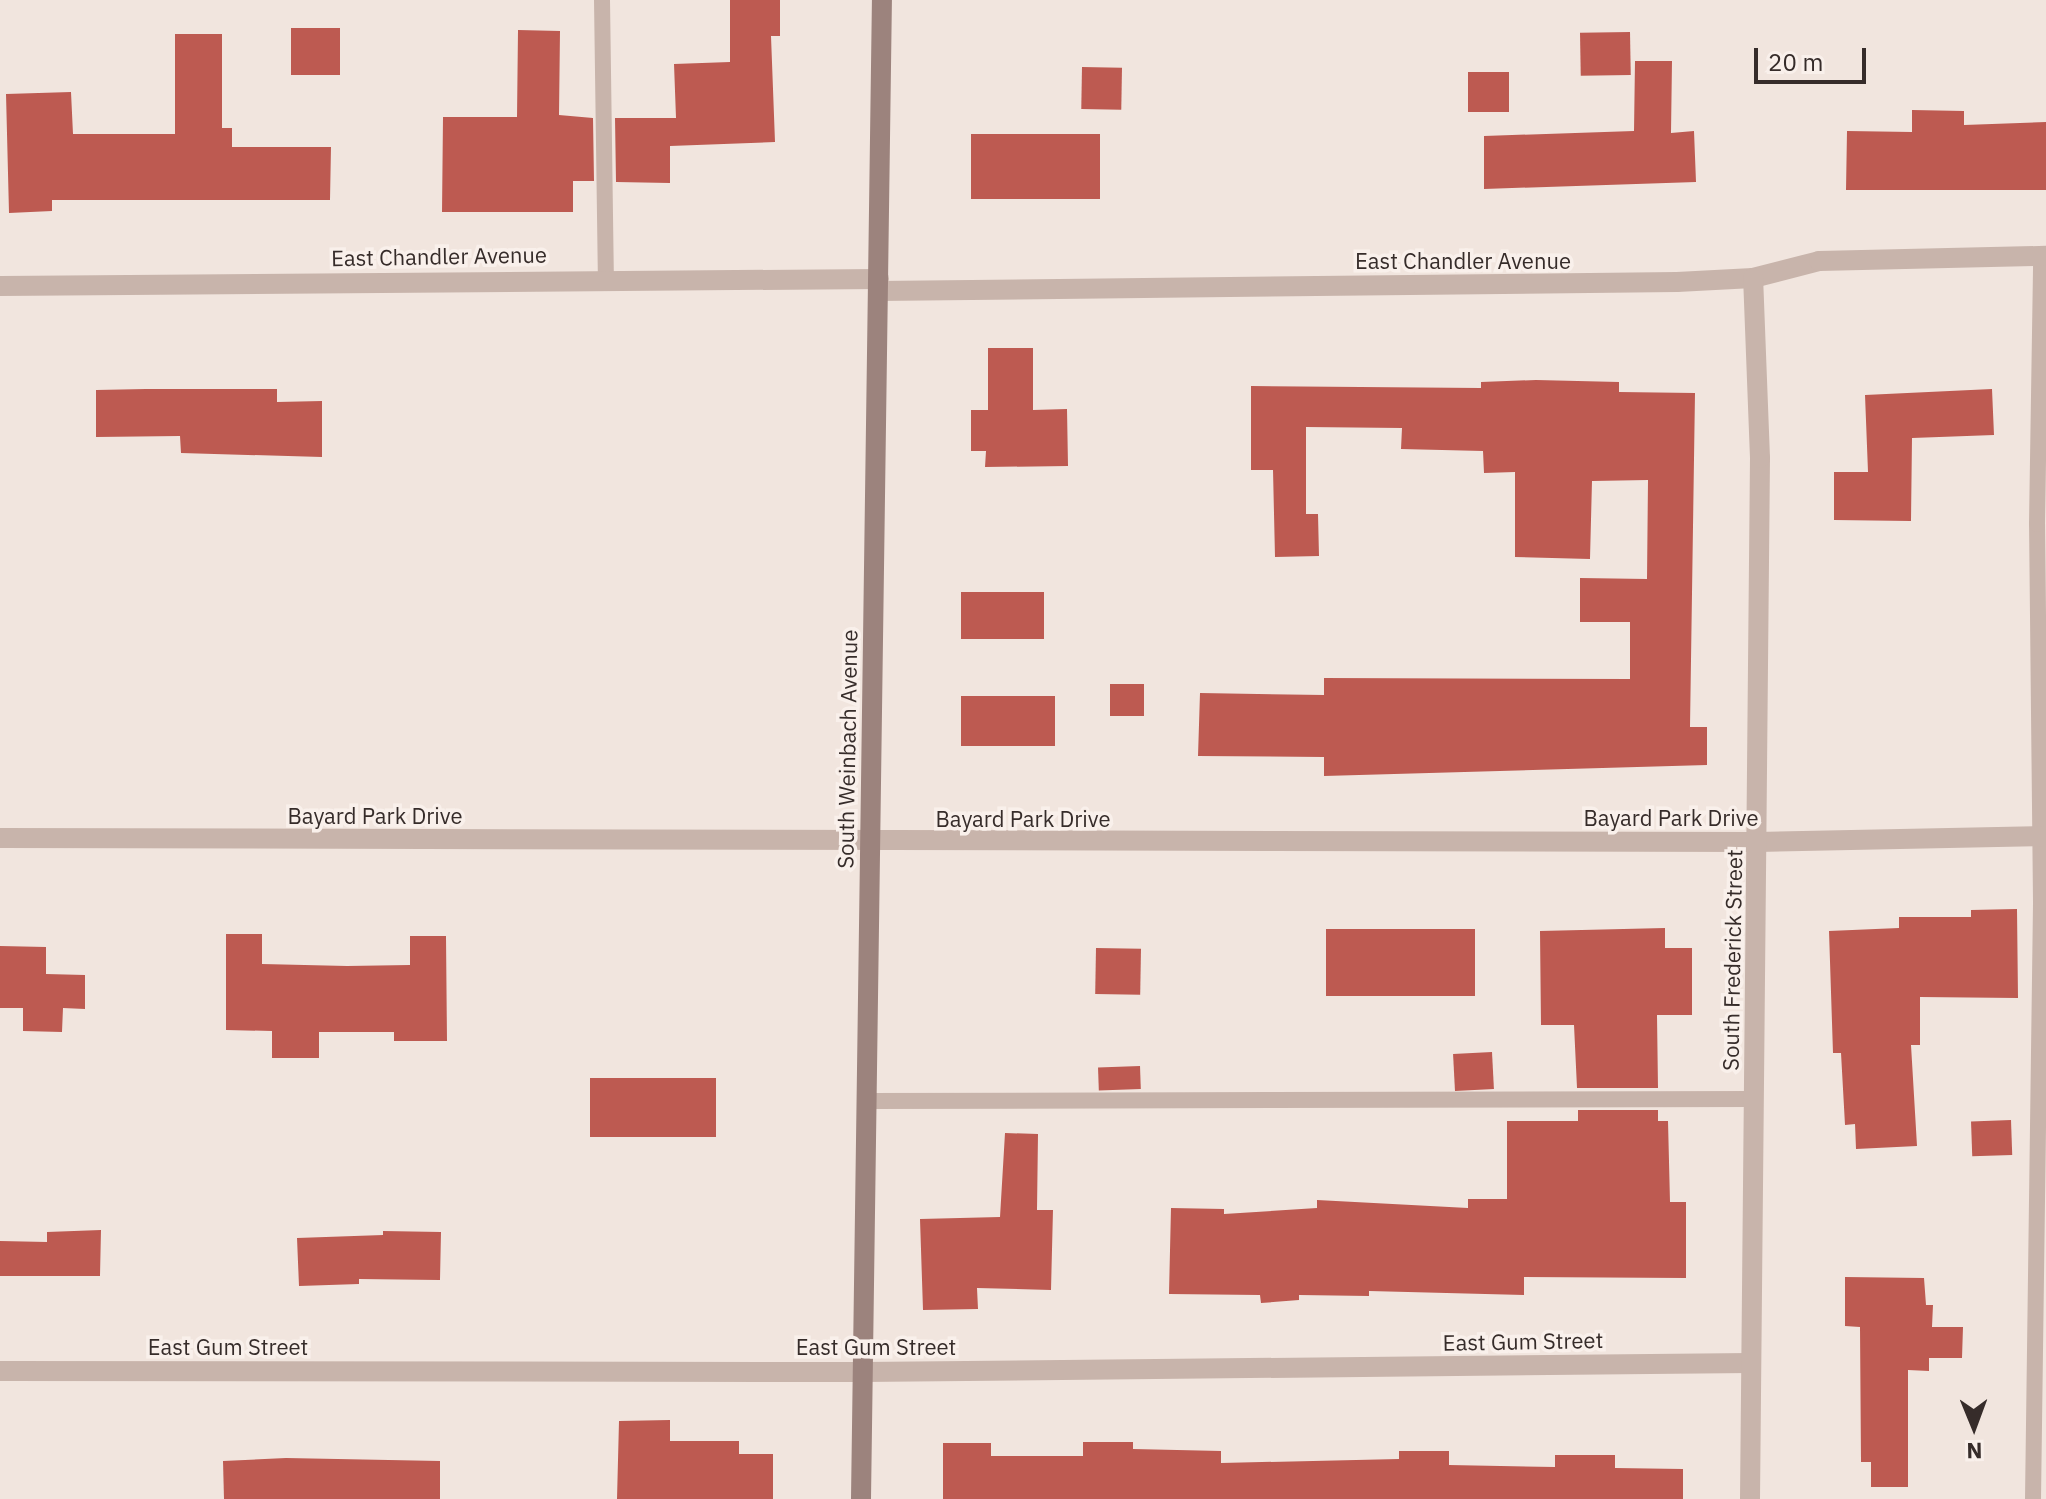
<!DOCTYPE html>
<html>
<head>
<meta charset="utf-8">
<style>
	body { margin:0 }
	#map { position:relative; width:2046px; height:1499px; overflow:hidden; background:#f1e5de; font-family:"IBM Plex Sans",sans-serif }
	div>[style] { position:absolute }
	.building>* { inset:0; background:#bd5a51; transform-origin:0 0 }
	.lane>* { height:16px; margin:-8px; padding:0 8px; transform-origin:8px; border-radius:8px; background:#c8b4ab }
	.street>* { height:20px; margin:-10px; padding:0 10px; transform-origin:10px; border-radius:10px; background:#c8b4ab }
	.secondary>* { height:20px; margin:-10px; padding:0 10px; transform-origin:10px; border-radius:10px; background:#9c837d }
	span { translate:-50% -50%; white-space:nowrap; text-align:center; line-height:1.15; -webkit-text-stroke:7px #f9f0eb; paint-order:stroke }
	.street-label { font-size:22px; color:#362c2a }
	.north { position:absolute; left:1934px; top:1387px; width:80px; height:80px; -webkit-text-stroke:6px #f9f0eb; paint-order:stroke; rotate:179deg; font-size:22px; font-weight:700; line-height:32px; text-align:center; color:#362c2a }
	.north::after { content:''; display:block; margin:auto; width:28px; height:36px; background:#362c2a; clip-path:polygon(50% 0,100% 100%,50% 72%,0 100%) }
	.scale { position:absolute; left:1754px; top:48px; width:112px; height:36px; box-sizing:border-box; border:4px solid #362c2a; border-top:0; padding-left:10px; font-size:24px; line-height:28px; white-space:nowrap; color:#362c2a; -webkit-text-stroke:6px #f9f0eb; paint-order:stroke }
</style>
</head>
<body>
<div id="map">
	<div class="building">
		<i style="clip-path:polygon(730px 0,780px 0,780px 36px,771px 36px,775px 142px,670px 146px,670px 183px,616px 182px,615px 118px,676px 118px,674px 64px,730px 62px)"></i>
		<i style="left:291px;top:28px;width:49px;height:47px"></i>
		<i style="clip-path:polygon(518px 30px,560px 31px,559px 115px,593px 118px,594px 181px,573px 181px,573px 212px,442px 212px,443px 117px,517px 117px)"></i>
		<i style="left:1630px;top:32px;width:43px;height:50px;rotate:89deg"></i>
		<i style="clip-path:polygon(175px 34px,222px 34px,222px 128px,232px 128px,232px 147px,331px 147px,330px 200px,52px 200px,52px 211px,9px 213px,6px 94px,71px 92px,73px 134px,175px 134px)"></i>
		<i style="clip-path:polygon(1635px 61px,1672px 61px,1671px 133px,1694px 131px,1696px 182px,1484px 189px,1484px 136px,1634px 131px)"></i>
		<i style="left:1082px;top:67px;width:40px;height:42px;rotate:1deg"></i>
		<i style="left:1468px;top:72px;width:41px;height:40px"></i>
		<i style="clip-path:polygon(1912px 110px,1964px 111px,1964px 125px,2046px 122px,2046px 190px,1846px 190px,1847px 131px,1912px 132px)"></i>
		<i style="left:1100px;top:134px;width:65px;height:129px;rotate:90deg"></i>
		<i style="clip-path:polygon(988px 348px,1033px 348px,1033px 410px,1067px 409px,1068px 466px,985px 467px,986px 451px,971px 451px,971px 410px,988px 410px)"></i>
		<i style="clip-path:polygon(1536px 380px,1619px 382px,1619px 392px,1695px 393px,1690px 727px,1707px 727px,1707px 765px,1324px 776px,1324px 757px,1198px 756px,1200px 693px,1324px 695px,1324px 678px,1630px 679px,1630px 622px,1580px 622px,1580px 578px,1647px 579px,1648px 480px,1592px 481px,1590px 559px,1515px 557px,1515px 472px,1484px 473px,1483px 451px,1401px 449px,1402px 428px,1306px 427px,1306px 514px,1318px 514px,1319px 556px,1275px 557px,1273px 470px,1251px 470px,1251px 386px,1481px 388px,1481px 382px)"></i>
		<i style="clip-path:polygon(146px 389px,277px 389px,277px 402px,322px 401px,322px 457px,181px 453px,180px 436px,96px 437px,96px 390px)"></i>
		<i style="clip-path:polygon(1992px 389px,1994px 435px,1912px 438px,1911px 521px,1834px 520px,1834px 472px,1868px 472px,1865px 395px)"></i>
		<i style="left:961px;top:592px;width:83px;height:47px"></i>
		<i style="left:1110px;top:684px;width:34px;height:32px"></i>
		<i style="left:961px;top:696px;width:94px;height:50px"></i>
		<i style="clip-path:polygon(2017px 909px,2018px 998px,1920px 997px,1920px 1045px,1911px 1045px,1917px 1146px,1856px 1149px,1855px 1124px,1845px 1125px,1841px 1053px,1833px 1053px,1829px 931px,1899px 928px,1899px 917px,1971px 917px,1971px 910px)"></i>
		<i style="clip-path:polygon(1665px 928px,1665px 948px,1692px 948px,1692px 1015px,1657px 1015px,1658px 1088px,1577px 1088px,1574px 1025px,1541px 1025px,1540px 931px)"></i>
		<i style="left:1326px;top:929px;width:149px;height:67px"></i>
		<i style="clip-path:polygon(226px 934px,262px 934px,262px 964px,347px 966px,410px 965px,410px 936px,446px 936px,447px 1041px,394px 1041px,394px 1032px,319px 1032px,319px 1058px,272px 1058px,272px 1031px,226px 1030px)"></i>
		<i style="clip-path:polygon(0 946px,46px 947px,46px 974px,85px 975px,85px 1009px,63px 1008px,62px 1032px,23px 1031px,23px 1008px,0 1008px)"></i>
		<i style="left:1096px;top:948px;width:45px;height:46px;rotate:1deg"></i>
		<i style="left:1492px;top:1052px;width:37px;height:39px;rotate:87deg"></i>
		<i style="left:1140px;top:1066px;width:23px;height:42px;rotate:88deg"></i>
		<i style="left:590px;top:1078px;width:126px;height:59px"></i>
		<i style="clip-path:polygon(1578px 1110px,1658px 1110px,1658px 1121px,1668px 1121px,1670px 1202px,1686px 1202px,1686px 1278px,1524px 1277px,1524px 1295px,1369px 1291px,1369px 1296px,1299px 1295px,1299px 1300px,1261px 1303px,1260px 1295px,1169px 1294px,1171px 1208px,1224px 1209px,1224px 1214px,1317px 1208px,1317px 1200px,1468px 1208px,1468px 1199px,1507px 1199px,1507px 1121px,1578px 1121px)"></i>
		<i style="left:2011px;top:1120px;width:35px;height:40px;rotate:88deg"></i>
		<i style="clip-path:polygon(1005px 1133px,1038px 1134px,1037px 1210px,1053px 1210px,1051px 1290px,977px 1288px,978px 1309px,923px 1310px,920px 1219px,1000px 1217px)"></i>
		<i style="clip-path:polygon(101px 1230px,100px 1276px,0 1276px,0 1241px,47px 1242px,47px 1232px)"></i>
		<i style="clip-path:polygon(383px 1231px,441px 1232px,440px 1280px,359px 1279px,359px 1284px,299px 1286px,297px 1238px,383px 1235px)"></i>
		<i style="clip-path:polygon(1845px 1277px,1924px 1278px,1926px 1305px,1933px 1305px,1932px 1327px,1963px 1327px,1962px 1358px,1929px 1358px,1929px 1371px,1908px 1370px,1908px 1487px,1871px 1487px,1871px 1462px,1861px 1462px,1860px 1327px,1845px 1326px)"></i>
		<i style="clip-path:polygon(670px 1420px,670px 1441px,739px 1441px,739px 1454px,773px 1454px,773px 1499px,617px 1499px,619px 1421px)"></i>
		<i style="clip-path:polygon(1083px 1442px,1133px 1442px,1133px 1449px,1221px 1451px,1221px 1463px,1399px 1459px,1399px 1451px,1449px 1451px,1449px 1465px,1555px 1467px,1555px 1455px,1615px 1455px,1615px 1468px,1683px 1469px,1683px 1499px,943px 1499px,943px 1443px,991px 1443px,991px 1456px,1083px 1456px)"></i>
		<i style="clip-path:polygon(286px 1458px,440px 1461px,440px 1499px,224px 1499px,223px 1461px)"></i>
	</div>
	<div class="lane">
		<i style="left:602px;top:0;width:279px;rotate:89.2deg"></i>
		<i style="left:867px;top:1101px;width:888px;rotate:-0.13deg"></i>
		<i style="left:2033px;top:1499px;width:597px;rotate:-89.23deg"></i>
		<i style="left:2041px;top:902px;width:378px;rotate:-90.6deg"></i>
		<i style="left:2037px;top:524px;width:268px;rotate:-89.1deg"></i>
	</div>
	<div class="street">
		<i style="left:0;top:286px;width:879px;rotate:-0.46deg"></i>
		<i style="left:878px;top:291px;width:799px;rotate:-0.65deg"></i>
		<i style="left:1677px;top:282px;width:76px;rotate:-3deg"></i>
		<i style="left:1753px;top:278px;width:68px;rotate:-14.4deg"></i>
		<i style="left:1819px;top:261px;width:227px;rotate:-1.3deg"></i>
		<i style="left:0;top:838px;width:1757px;rotate:0.13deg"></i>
		<i style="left:1757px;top:842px;width:289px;rotate:-1.2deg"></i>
		<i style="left:0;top:1371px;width:863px;rotate:0.07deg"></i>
		<i style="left:863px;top:1372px;width:888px;rotate:-0.58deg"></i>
		<i style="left:1750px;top:1499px;width:1041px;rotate:-89.45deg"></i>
		<i style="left:1760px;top:458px;width:180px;rotate:-92.2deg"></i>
	</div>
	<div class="secondary">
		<i style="left:861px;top:1499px;width:1499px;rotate:-89.2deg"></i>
	</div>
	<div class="street-label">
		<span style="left:439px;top:256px;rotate:-1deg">East Chandler Avenue</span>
		<span style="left:1463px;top:261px">East Chandler Avenue</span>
		<span style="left:847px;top:749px;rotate:-89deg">South Weinbach Avenue</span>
		<span style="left:375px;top:816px">Bayard Park Drive</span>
		<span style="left:1671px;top:818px">Bayard Park Drive</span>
		<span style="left:1023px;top:819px">Bayard Park Drive</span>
		<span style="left:1732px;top:960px;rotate:-89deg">South Frederick Street</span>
		<span style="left:1523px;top:1341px;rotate:-1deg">East Gum Street</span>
		<span style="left:228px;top:1347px">East Gum Street</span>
		<span style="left:876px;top:1347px">East Gum Street</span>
	</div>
	<div class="north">N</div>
	<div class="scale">20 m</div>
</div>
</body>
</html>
